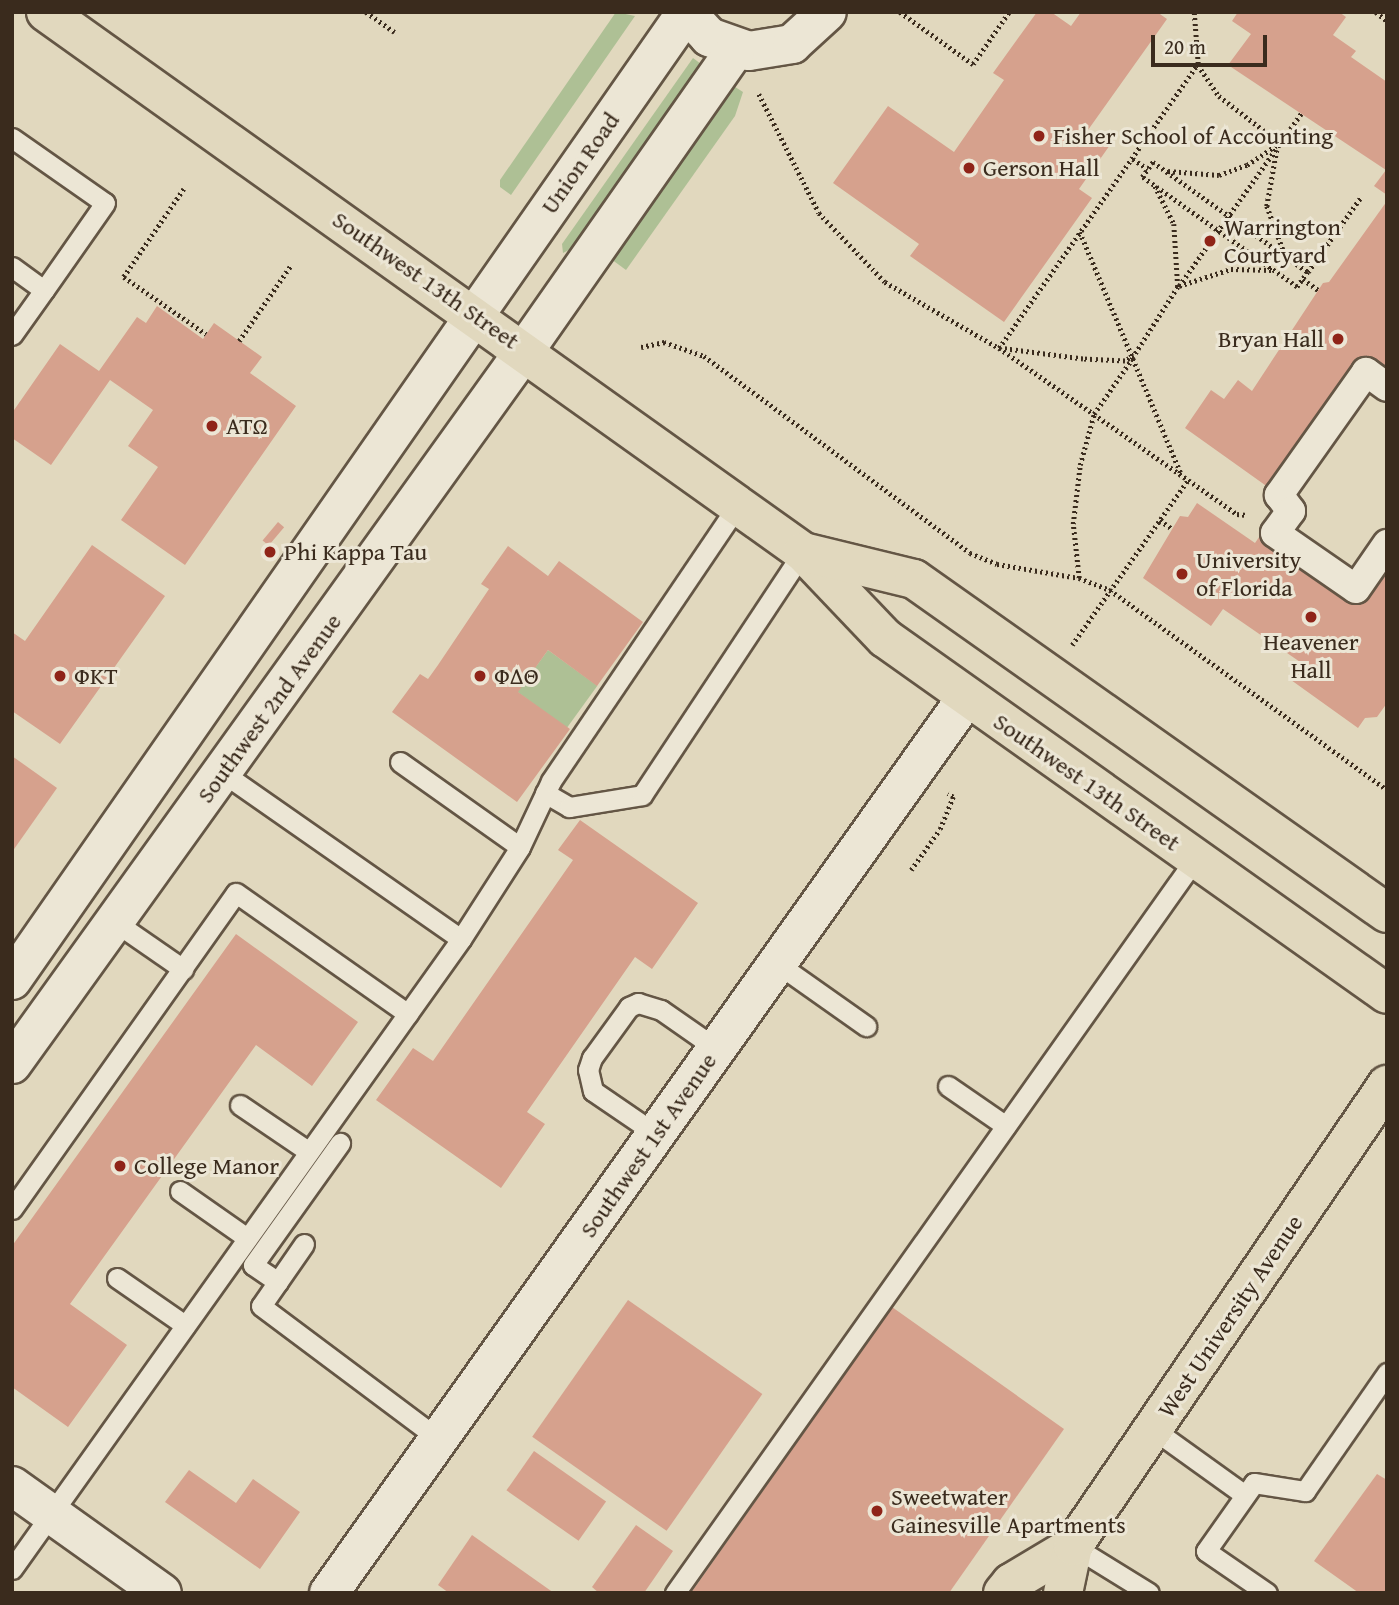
<!DOCTYPE html>
<html>
<head>
<meta charset="utf-8">
<style>
	body { margin:0 }
	#map { position:relative; width:1399px; height:1605px; overflow:hidden; background:#e1d8be; font-family:"Gentium Book Plus",serif }
	div>[style] { position:absolute }
	.green>* { inset:0; background:#aec095; transform-origin:0 0 }
	.building>* { inset:0; background:#d6a18d; transform-origin:0 0 }
	.path>* { height:4.5px; margin-top:-2.25px; transform-origin:0; background:repeating-linear-gradient(90deg,#3a2b1d 0 2px,transparent 0 5.5px) }
	.roads { filter:drop-shadow(2px 0 #645645) drop-shadow(-2px 0 #645645) drop-shadow(0 2px #645645) drop-shadow(0 -2px #645645) }
	.service>* { height:19px; margin:-9.5px; padding:0 9.5px; transform-origin:9.5px; border-radius:9.5px; background:#ece6d5 }
	.pedestrian>* { height:28px; margin:-14px; padding:0 14px; transform-origin:14px; border-radius:14px; background:#ece6d5 }
	.minor>* { height:38px; margin:-19px; padding:0 19px; transform-origin:19px; border-radius:19px; background:#ece6d5 }
	.tertiary>* { height:38px; margin:-19px; padding:0 19px; transform-origin:19px; border-radius:19px; background:#ece6d5 }
	.primary>* { height:38px; margin:-19px; padding:0 19px; transform-origin:19px; border-radius:19px; background:#e1d8be }
	.dots>* { width:19px; height:19px; translate:-50% -50%; box-sizing:border-box; border:4px solid #ece6d5; border-radius:50% }
	span { translate:-50% -50%; white-space:nowrap; text-align:center; line-height:1.15; -webkit-text-stroke:6px #ece6d5; paint-order:stroke }
	.poi-label { font-size:24px; color:#3a2b1d }
	.left { translate:0 -50%; text-align:left }
	.right { translate:-100% -50%; text-align:right }
	.street-label { font-size:24px; color:#3a2b1d }
	.frame { position:absolute; inset:0; border:14px solid #3a2b1d; pointer-events:none }
	.scale { position:absolute; left:1151px; top:35px; width:116px; height:32px; box-sizing:border-box; border:4px solid #3a2b1d; border-top:0; padding-left:9px; font-size:21px; line-height:24px; white-space:nowrap; color:#3a2b1d; -webkit-text-stroke:5px #ece6d5; paint-order:stroke }
</style>
</head>
<body>
<div id="map">
	<div class="green">
		<i style="clip-path:polygon(616px 12px,635px 16px,511px 195px,500px 187px,500px 180px)"></i>
		<i style="clip-path:polygon(693px 58px,701px 64px,571px 249px,563px 253px,562px 244px)"></i>
		<i style="clip-path:polygon(732px 85px,743px 92px,735px 116px,626px 270px,611px 259px)"></i>
		<i style="left:548px;top:650px;width:61px;height:52px;rotate:36deg"></i>
	</div>
	<div class="building">
		<i style="clip-path:polygon(1037px 12px,1051px 12px,1071px 26px,1081px 12px,1157px 12px,1167px 19px,1088px 130px,1110px 145px,1079px 189px,1092px 198px,1004px 322px,910px 256px,919px 244px,833px 183px,888px 106px,954px 152px,1004px 80px,993px 73px)"></i>
		<i style="clip-path:polygon(1238px 12px,1339px 12px,1346px 17px,1333px 35px,1356px 51px,1351px 57px,1387px 82px,1387px 195px,1374px 186px,1386px 170px,1228px 65px,1251px 34px,1232px 21px)"></i>
		<i style="clip-path:polygon(1387px 201px,1387px 387px,1366px 372px,1279px 495px,1185px 428px,1211px 390px,1224px 399px,1238px 380px,1252px 391px,1323px 283px,1329px 282px)"></i>
		<i style="clip-path:polygon(157px 306px,203px 339px,214px 323px,262px 357px,250px 373px,296px 406px,185px 565px,121px 520px,158px 467px,128px 446px,153px 410px,110px 380px,51px 465px,12px 438px,12px 413px,60px 344px,99px 371px,137px 317px,146px 323px)"></i>
		<i style="clip-path:polygon(1197px 503px,1255px 543px,1266px 527px,1356px 589px,1387px 544px,1387px 703px,1377px 717px,1365px 718px,1358px 728px,1291px 680px,1303px 664px,1223px 609px,1211px 626px,1143px 578px,1180px 516px,1188px 517px)"></i>
		<i style="left:278px;top:522px;width:8px;height:24px;rotate:40deg"></i>
		<i style="clip-path:polygon(92px 545px,165px 596px,60px 744px,12px 711px,12px 632px,25px 641px)"></i>
		<i style="clip-path:polygon(508px 546px,548px 576px,559px 561px,643px 622px,597px 686px,548px 650px,518px 692px,570px 729px,517px 802px,392px 712px,420px 674px,428px 679px,438px 665px,489px 589px,481px 584px)"></i>
		<i style="clip-path:polygon(12px 756px,57px 788px,12px 852px)"></i>
		<i style="clip-path:polygon(580px 820px,698px 903px,652px 969px,635px 957px,527px 1112px,545px 1124px,501px 1188px,376px 1100px,413px 1048px,433px 1061px,573px 860px,558px 850px)"></i>
		<i style="clip-path:polygon(236px 934px,358px 1022px,312px 1086px,256px 1045px,70px 1304px,127px 1345px,68px 1427px,12px 1387px,12px 1246px)"></i>
		<i style="left:628px;top:1300px;width:164px;height:167px;rotate:35deg"></i>
		<i style="clip-path:polygon(892px 1307px,1064px 1429px,949px 1593px,691px 1593px)"></i>
		<i style="left:534px;top:1451px;width:88px;height:48px;rotate:35deg"></i>
		<i style="clip-path:polygon(189px 1470px,236px 1503px,253px 1479px,300px 1512px,260px 1569px,165px 1502px)"></i>
		<i style="clip-path:polygon(1377px 1474px,1387px 1480px,1387px 1593px,1359px 1593px,1314px 1561px)"></i>
		<i style="clip-path:polygon(636px 1525px,673px 1551px,644px 1593px,599px 1593px,592px 1587px)"></i>
		<i style="clip-path:polygon(472px 1535px,554px 1593px,449px 1593px,438px 1585px)"></i>
	</div>
	<div class="path">
		<i style="left:366px;top:12px;width:35px;rotate:35deg"></i>
		<i style="left:900px;top:12px;width:90px;rotate:35.5deg"></i>
		<i style="left:973px;top:64px;width:63px;rotate:-55.3deg"></i>
		<i style="left:1376px;top:12px;width:14px;rotate:39deg"></i>
		<i style="left:1198px;top:65px;width:37px;rotate:56deg"></i>
		<i style="left:1219px;top:96px;width:77px;rotate:37.6deg"></i>
		<i style="left:759px;top:94px;width:133px;rotate:63.2deg"></i>
		<i style="left:819px;top:213px;width:95px;rotate:46.3deg"></i>
		<i style="left:885px;top:282px;width:132px;rotate:30.1deg"></i>
		<i style="left:999px;top:348px;width:290px;rotate:34.9deg"></i>
		<i style="left:1237px;top:514px;width:10px;rotate:6deg"></i>
		<i style="left:1277px;top:150px;width:57px;rotate:100.1deg"></i>
		<i style="left:1267px;top:206px;width:52px;rotate:69.8deg"></i>
		<i style="left:1133px;top:159px;width:18px;rotate:34deg"></i>
		<i style="left:1153px;top:162px;width:190px;rotate:35.4deg"></i>
		<i style="left:1308px;top:272px;width:19px;rotate:126deg"></i>
		<i style="left:1297px;top:287px;width:190px;rotate:-144.6deg"></i>
		<i style="left:1142px;top:177px;width:19px;rotate:-54deg"></i>
		<i style="left:1168px;top:171px;width:51px;rotate:4.5deg"></i>
		<i style="left:1219px;top:175px;width:30px;rotate:-20deg"></i>
		<i style="left:1247px;top:165px;width:36px;rotate:-34deg"></i>
		<i style="left:1155px;top:186px;width:42px;rotate:63.4deg"></i>
		<i style="left:1174px;top:224px;width:63px;rotate:86.4deg"></i>
		<i style="left:1178px;top:287px;width:82px;rotate:122.5deg"></i>
		<i style="left:1134px;top:356px;width:10px;rotate:151deg"></i>
		<i style="left:1125px;top:361px;width:42px;rotate:-177.3deg"></i>
		<i style="left:1083px;top:359px;width:85px;rotate:-172.5deg"></i>
		<i style="left:999px;top:348px;width:347px;rotate:-55deg"></i>
		<i style="left:1198px;top:64px;width:52px;rotate:-94.4deg"></i>
		<i style="left:184px;top:189px;width:107px;rotate:124.3deg"></i>
		<i style="left:124px;top:277px;width:100px;rotate:34.8deg"></i>
		<i style="left:1080px;top:232px;width:262px;rotate:67.3deg"></i>
		<i style="left:1308px;top:272px;width:92px;rotate:-54.8deg"></i>
		<i style="left:1303px;top:279px;width:19px;rotate:36deg"></i>
		<i style="left:1179px;top:286px;width:214px;rotate:-54.7deg"></i>
		<i style="left:1179px;top:286px;width:55px;rotate:-18.1deg"></i>
		<i style="left:1231px;top:269px;width:41px;rotate:1.4deg"></i>
		<i style="left:239px;top:341px;width:92px;rotate:-55.6deg"></i>
		<i style="left:641px;top:347px;width:24px;rotate:-12deg"></i>
		<i style="left:664px;top:342px;width:42px;rotate:19.3deg"></i>
		<i style="left:704px;top:356px;width:331px;rotate:36.5deg"></i>
		<i style="left:970px;top:553px;width:29px;rotate:22deg"></i>
		<i style="left:997px;top:564px;width:83px;rotate:9.7deg"></i>
		<i style="left:1079px;top:578px;width:33px;rotate:21deg"></i>
		<i style="left:1110px;top:590px;width:342px;rotate:35.8deg"></i>
		<i style="left:1160px;top:520px;width:14px;rotate:36deg"></i>
		<i style="left:1079px;top:578px;width:54px;rotate:-96.3deg"></i>
		<i style="left:1073px;top:524px;width:59px;rotate:-83.2deg"></i>
		<i style="left:1080px;top:465px;width:53px;rotate:-74.6deg"></i>
		<i style="left:1094px;top:414px;width:70px;rotate:-55.4deg"></i>
		<i style="left:1072px;top:645px;width:202px;rotate:-54.9deg"></i>
		<i style="left:911px;top:870px;width:50px;rotate:-54.7deg"></i>
		<i style="left:940px;top:829px;width:35px;rotate:-68deg"></i>
		<i style="left:953px;top:797px;width:6px;rotate:-149deg"></i>
	</div>
	<div class="roads">
		<div class="service">
			<i style="left:12px;top:138px;width:113px;rotate:35deg"></i>
			<i style="left:105px;top:203px;width:106px;rotate:125deg"></i>
			<i style="left:12px;top:267px;width:39px;rotate:36deg"></i>
			<i style="left:44px;top:290px;width:55px;rotate:125.4deg"></i>
			<i style="left:400px;top:762px;width:147px;rotate:35.3deg"></i>
			<i style="left:223px;top:773px;width:290px;rotate:34.9deg"></i>
			<i style="left:545px;top:793px;width:28px;rotate:30deg"></i>
			<i style="left:569px;top:807px;width:74px;rotate:-9.3deg"></i>
			<i style="left:642px;top:795px;width:291px;rotate:-56.5deg"></i>
			<i style="left:115px;top:922px;width:83px;rotate:34.7deg"></i>
			<i style="left:778px;top:964px;width:108px;rotate:35.2deg"></i>
			<i style="left:948px;top:1086px;width:70px;rotate:34.6deg"></i>
			<i style="left:240px;top:1105px;width:82px;rotate:34.1deg"></i>
			<i style="left:656px;top:1134px;width:76px;rotate:-145.7deg"></i>
			<i style="left:593px;top:1091px;width:22px;rotate:-103deg"></i>
			<i style="left:588px;top:1070px;width:13px;rotate:-72deg"></i>
			<i style="left:592px;top:1058px;width:63px;rotate:-54deg"></i>
			<i style="left:629px;top:1007px;width:10px;rotate:-24deg"></i>
			<i style="left:638px;top:1003px;width:24px;rotate:17deg"></i>
			<i style="left:661px;top:1010px;width:68px;rotate:34.9deg"></i>
			<i style="left:180px;top:1191px;width:82px;rotate:35deg"></i>
			<i style="left:12px;top:1209px;width:387px;rotate:-54.7deg"></i>
			<i style="left:236px;top:893px;width:210px;rotate:35.1deg"></i>
			<i style="left:304px;top:1244px;width:75px;rotate:124.7deg"></i>
			<i style="left:261px;top:1306px;width:222px;rotate:36.8deg"></i>
			<i style="left:117px;top:1278px;width:83px;rotate:34.7deg"></i>
			<i style="left:278px;top:1282px;width:30px;rotate:-146deg"></i>
			<i style="left:253px;top:1265px;width:150px;rotate:-54.5deg"></i>
			<i style="left:1153px;top:1429px;width:113px;rotate:35.7deg"></i>
			<i style="left:1073px;top:1546px;width:89px;rotate:31.7deg"></i>
			<i style="left:12px;top:1569px;width:774px;rotate:-54.52deg"></i>
			<i style="left:461px;top:939px;width:109px;rotate:-57.3deg"></i>
			<i style="left:520px;top:847px;width:73px;rotate:-64.8deg"></i>
			<i style="left:551px;top:781px;width:333px;rotate:-55.9deg"></i>
			<i style="left:675px;top:1593px;width:900px;rotate:-54.68deg"></i>
			<i style="left:1267px;top:1593px;width:74px;rotate:-145.5deg"></i>
			<i style="left:1206px;top:1551px;width:83px;rotate:-54.8deg"></i>
			<i style="left:1254px;top:1483px;width:52px;rotate:8.9deg"></i>
			<i style="left:1305px;top:1491px;width:144px;rotate:-55.2deg"></i>
		</div>
		<div class="pedestrian">
			<i style="left:1387px;top:387px;width:26px;rotate:-144deg"></i>
			<i style="left:1366px;top:372px;width:151px;rotate:125.3deg"></i>
			<i style="left:1279px;top:495px;width:20px;rotate:53deg"></i>
			<i style="left:1291px;top:511px;width:27px;rotate:126deg"></i>
			<i style="left:1275px;top:533px;width:98px;rotate:34.7deg"></i>
			<i style="left:1356px;top:589px;width:55px;rotate:-55.4deg"></i>
		</div>
		<div class="minor">
			<i style="left:686px;top:12px;width:34px;rotate:47deg"></i>
			<i style="left:709px;top:37px;width:42px;rotate:19.3deg"></i>
			<i style="left:749px;top:51px;width:44px;rotate:-9.2deg"></i>
			<i style="left:792px;top:44px;width:47px;rotate:-42.4deg"></i>
			<i style="left:475px;top:315px;width:369px;rotate:-55.1deg"></i>
			<i style="left:525px;top:350px;width:366px;rotate:-55deg"></i>
			<i style="left:12px;top:1486px;width:184px;rotate:35.5deg"></i>
			<i style="left:329px;top:1593px;width:1100px;rotate:-54.55deg"></i>
		</div>
		<div class="tertiary">
			<i style="left:12px;top:980px;width:810px;rotate:-55.15deg"></i>
			<i style="left:12px;top:1064px;width:879px;rotate:-54.3deg"></i>
		</div>
		<div class="primary">
			<i style="left:46px;top:12px;width:930px;rotate:35.5deg"></i>
			<i style="left:803px;top:552px;width:119px;rotate:46.4deg"></i>
			<i style="left:885px;top:638px;width:615px;rotate:35.34deg"></i>
			<i style="left:803px;top:552px;width:114px;rotate:13.7deg"></i>
			<i style="left:914px;top:579px;width:579px;rotate:35.23deg"></i>
			<i style="left:1003px;top:1593px;width:13px;rotate:-51deg"></i>
			<i style="left:1011px;top:1583px;width:72px;rotate:-30.8deg"></i>
			<i style="left:1063px;top:1593px;width:48px;rotate:-78deg"></i>
			<i style="left:1073px;top:1546px;width:558px;rotate:-55.74deg"></i>
		</div>
	</div>
	<div class="dots">
		<i style="left:1039px;top:136px;background:#8f2418"></i>
		<i style="left:969px;top:168px;background:#8f2418"></i>
		<i style="left:1210px;top:241px;background:#8f2418"></i>
		<i style="left:1338px;top:339px;background:#8f2418"></i>
		<i style="left:212px;top:426px;background:#8f2418"></i>
		<i style="left:270px;top:552px;background:#8f2418"></i>
		<i style="left:1182px;top:574px;background:#8f2418"></i>
		<i style="left:1311px;top:617px;background:#8f2418"></i>
		<i style="left:60px;top:676px;background:#8f2418"></i>
		<i style="left:480px;top:676px;background:#8f2418"></i>
		<i style="left:120px;top:1166px;background:#8f2418"></i>
		<i style="left:877px;top:1511px;background:#8f2418"></i>
	</div>
	<div class="poi-label">
		<span class="left" style="left:1053px;top:136px">Fisher School of Accounting</span>
		<span class="left" style="left:983px;top:168px">Gerson Hall</span>
		<span class="left" style="left:1224px;top:241px">Warrington<br>Courtyard</span>
		<span class="right" style="left:1324px;top:339px">Bryan Hall</span>
		<span class="left" style="left:226px;top:426px">ΑΤΩ</span>
		<span class="left" style="left:284px;top:552px">Phi Kappa Tau</span>
		<span class="left" style="left:1196px;top:574px">University<br>of Florida</span>
		<span style="left:1311px;top:656px">Heavener<br>Hall</span>
		<span class="left" style="left:74px;top:676px">ΦΚΤ</span>
		<span class="left" style="left:494px;top:676px">ΦΔΘ</span>
		<span class="left" style="left:134px;top:1166px">College Manor</span>
		<span class="left" style="left:891px;top:1511px">Sweetwater<br>Gainesville Apartments</span>
	</div>
	<div class="street-label">
		<span style="left:580px;top:163px;rotate:-55deg">Union Road</span>
		<span style="left:426px;top:280px;rotate:35deg">Southwest 13th Street</span>
		<span style="left:269px;top:708px;rotate:-54deg">Southwest 2nd Avenue</span>
		<span style="left:1087px;top:782px;rotate:35deg">Southwest 13th Street</span>
		<span style="left:648px;top:1145px;rotate:-55deg">Southwest 1st Avenue</span>
		<span style="left:1230px;top:1316px;rotate:-56deg">West University Avenue</span>
	</div>
	<div class="frame"></div>
	<div class="scale">20 m</div>
</div>
</body>
</html>
